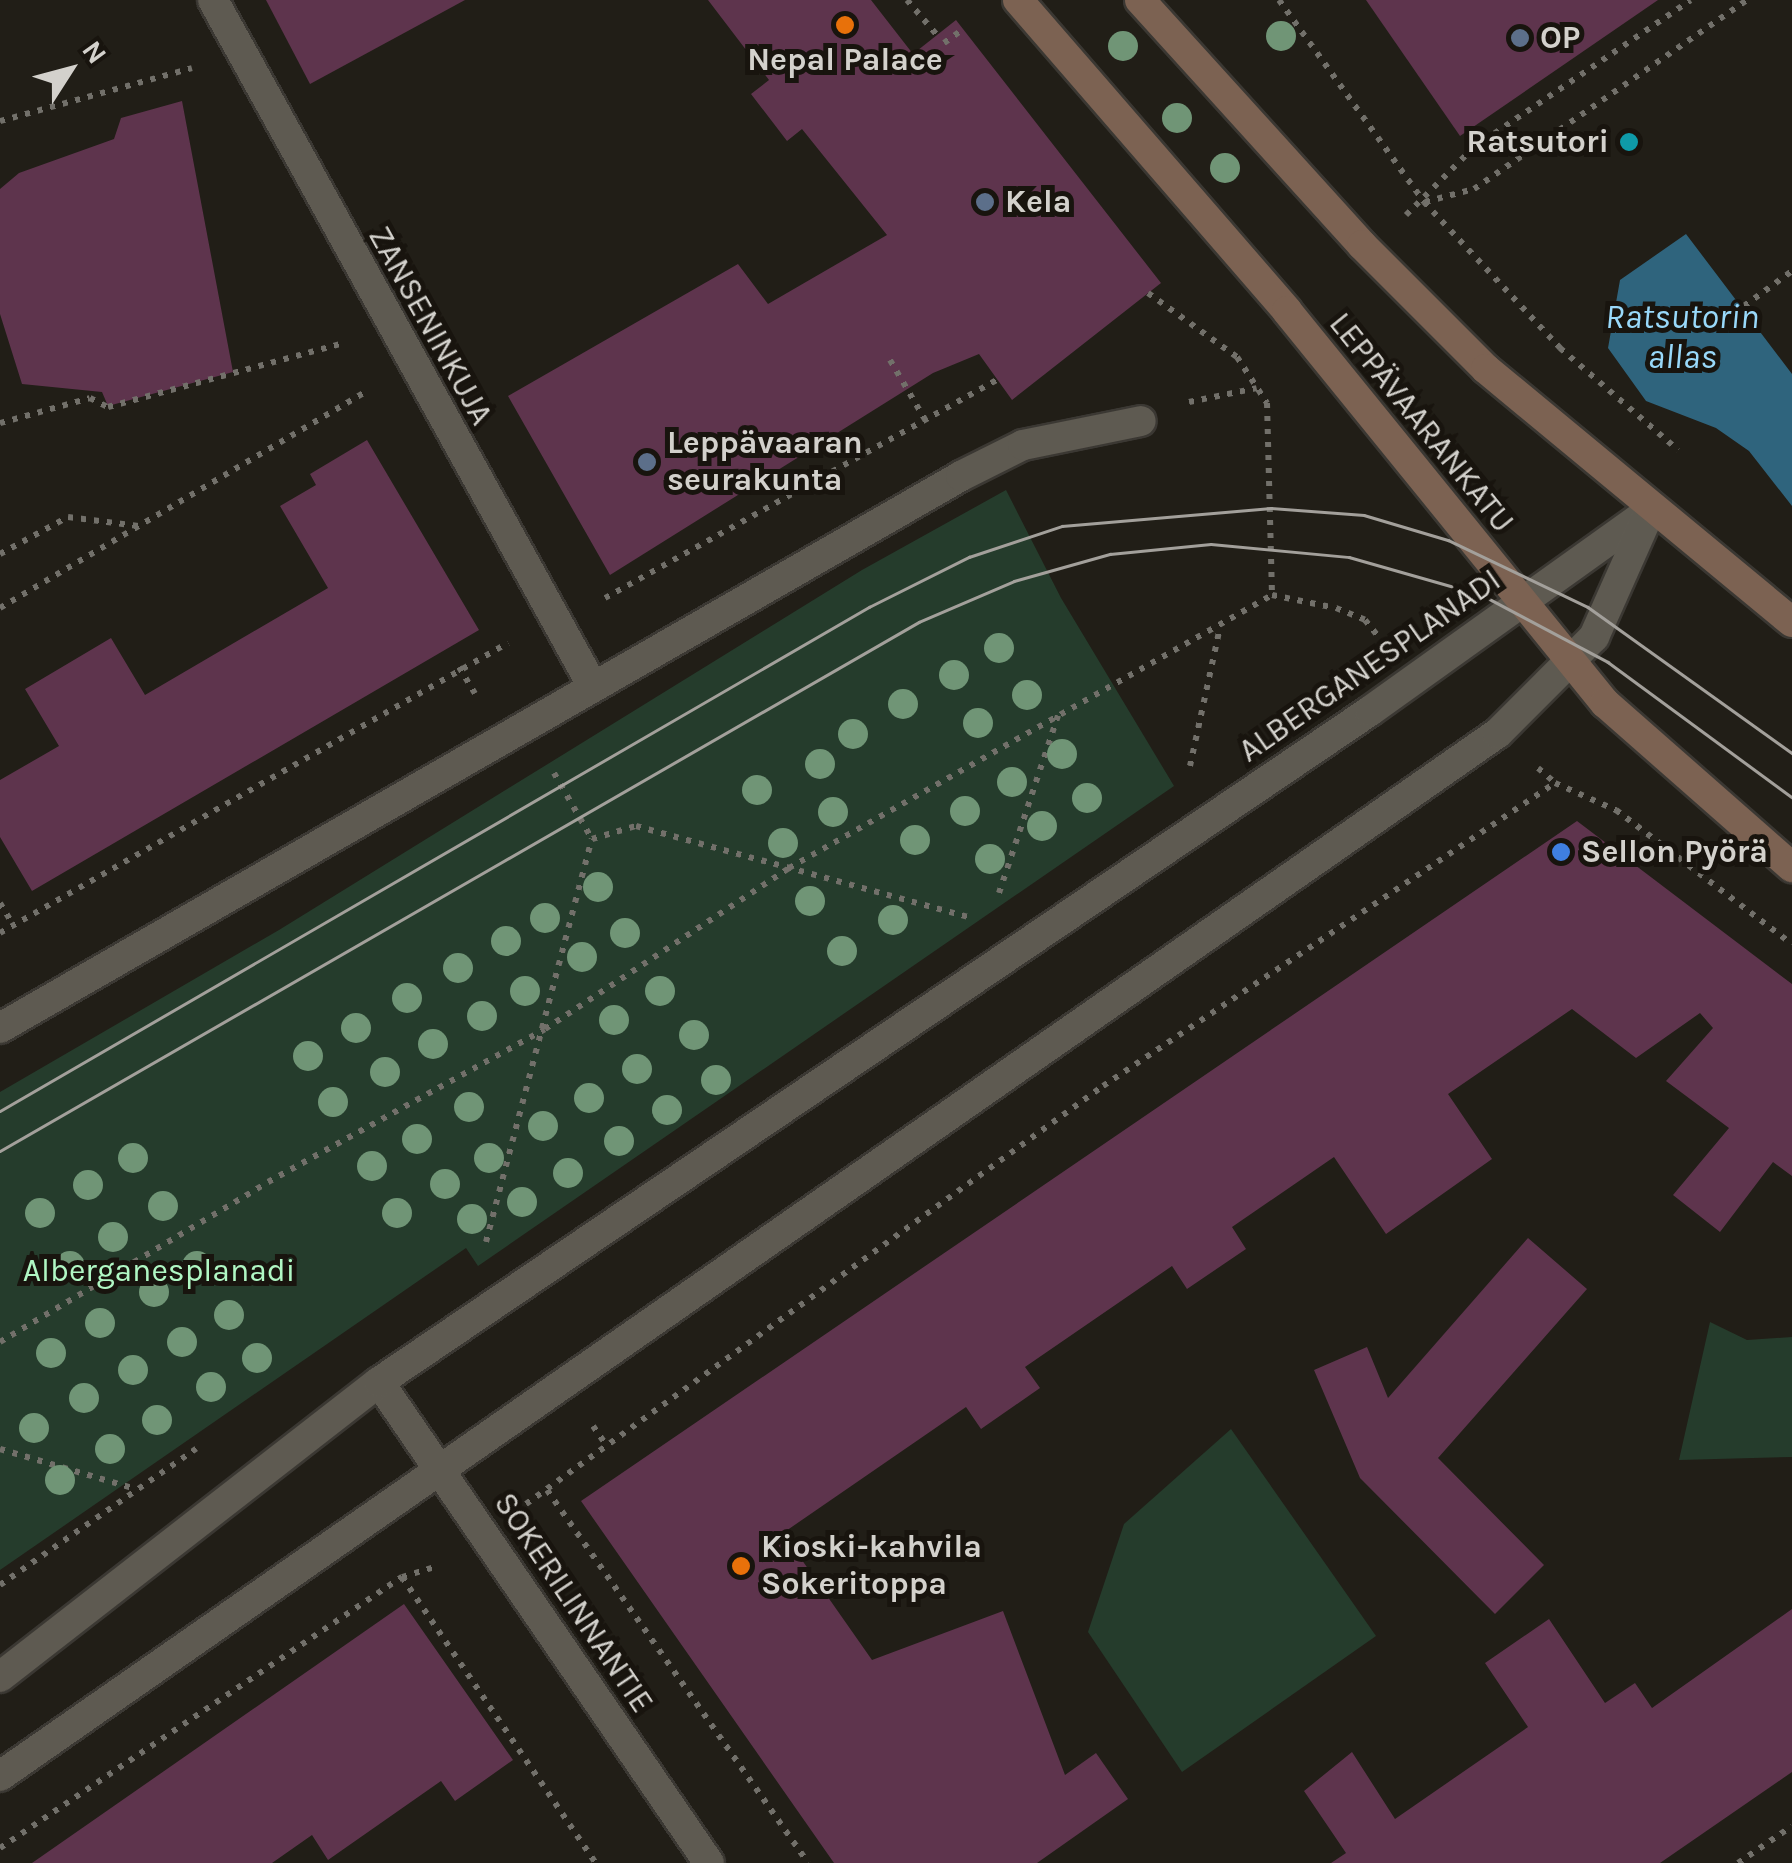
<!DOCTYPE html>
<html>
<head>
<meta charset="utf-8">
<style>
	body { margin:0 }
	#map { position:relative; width:1792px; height:1863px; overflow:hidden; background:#211e17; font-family:Karla,sans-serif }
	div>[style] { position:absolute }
	.green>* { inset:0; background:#253c2c }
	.water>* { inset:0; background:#2f647d }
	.building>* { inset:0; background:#5e344d }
	.path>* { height:6px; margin-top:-3px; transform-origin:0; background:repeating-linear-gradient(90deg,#72706a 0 5px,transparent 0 13px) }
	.roads { filter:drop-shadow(2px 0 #3b3833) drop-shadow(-2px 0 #3b3833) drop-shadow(0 2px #3b3833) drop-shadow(0 -2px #3b3833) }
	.minor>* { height:30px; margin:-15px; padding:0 15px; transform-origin:15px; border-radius:15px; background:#5e5a51 }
	.tertiary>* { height:30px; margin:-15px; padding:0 15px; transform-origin:15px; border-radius:15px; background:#5e5a51 }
	.secondary>* { height:30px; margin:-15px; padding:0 15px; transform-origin:15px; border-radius:15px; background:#7c6252 }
	.tram>* { height:2.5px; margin:-1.25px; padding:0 1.25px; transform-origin:1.25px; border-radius:1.25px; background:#a3a09b }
	.trees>* { width:30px; height:30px; margin:-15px; border-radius:50%; background:#709576 }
	.dots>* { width:28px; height:28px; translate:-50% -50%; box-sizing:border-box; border:5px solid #18140e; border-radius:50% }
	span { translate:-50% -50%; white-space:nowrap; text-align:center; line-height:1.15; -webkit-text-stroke:10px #18140e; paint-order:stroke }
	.poi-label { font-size:32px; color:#d3d1cc; font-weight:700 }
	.left { translate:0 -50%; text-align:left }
	.right { translate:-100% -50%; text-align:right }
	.street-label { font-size:32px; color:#d3d1cc }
	.park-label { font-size:32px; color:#b0f7c4 }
	.water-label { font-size:35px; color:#99d9fa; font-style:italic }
	.north { position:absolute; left:20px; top:20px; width:100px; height:100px; -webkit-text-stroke:8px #18140e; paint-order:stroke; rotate:54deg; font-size:28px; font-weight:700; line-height:40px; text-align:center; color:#d3d1cc }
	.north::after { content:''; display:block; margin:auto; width:35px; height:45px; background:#d3d1cc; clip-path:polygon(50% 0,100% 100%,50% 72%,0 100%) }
</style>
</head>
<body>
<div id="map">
	<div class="green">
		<i style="clip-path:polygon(1006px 490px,1061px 598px,1174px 786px,478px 1266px,466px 1248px,0 1570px,0 1092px,279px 930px,862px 570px)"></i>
		<i style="clip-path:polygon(1710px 1322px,1747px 1340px,1792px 1337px,1792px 1457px,1679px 1460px)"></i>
		<i style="clip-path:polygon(1231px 1429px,1376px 1636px,1182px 1772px,1088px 1632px,1124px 1524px)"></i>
	</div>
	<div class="water">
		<i style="clip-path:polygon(1686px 234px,1792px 374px,1792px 506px,1749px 451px,1716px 428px,1646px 401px,1608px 348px,1620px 280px)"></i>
	</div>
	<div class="building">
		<i style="clip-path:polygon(266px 0,465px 0,310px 84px)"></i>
		<i style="clip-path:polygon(708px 0,871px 0,913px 54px,956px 20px,1161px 283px,1012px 400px,979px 354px,933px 373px,610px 575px,508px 396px,738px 264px,768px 304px,887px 235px,802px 129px,787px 141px,751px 94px,769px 80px)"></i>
		<i style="clip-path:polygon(1366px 0,1658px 0,1460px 136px)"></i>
		<i style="clip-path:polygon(182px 101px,233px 372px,108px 406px,102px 392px,22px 384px,0 314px,0 189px,19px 173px,114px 139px,121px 118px)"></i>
		<i style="clip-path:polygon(367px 440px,479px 630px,32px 891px,0 837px,0 780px,59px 746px,25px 689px,111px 638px,145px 695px,328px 588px,280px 506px,316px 485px,310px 474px)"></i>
		<i style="clip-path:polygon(1577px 821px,1792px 984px,1792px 1176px,1773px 1162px,1720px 1232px,1673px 1195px,1729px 1128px,1666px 1081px,1713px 1028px,1700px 1013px,1636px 1058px,1572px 1009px,1448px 1094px,1492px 1159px,1386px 1234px,1334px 1157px,1232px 1227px,1246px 1249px,1187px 1289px,1172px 1266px,1025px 1367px,1040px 1388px,981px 1429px,966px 1407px,783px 1533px,872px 1660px,1003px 1611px,1065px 1775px,1096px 1753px,1128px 1799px,1037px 1863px,834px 1863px,581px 1501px)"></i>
		<i style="clip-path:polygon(1528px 1238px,1587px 1289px,1438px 1458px,1544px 1565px,1495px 1614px,1360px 1478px,1314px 1370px,1367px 1347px,1388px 1398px)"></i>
		<i style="clip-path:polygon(404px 1604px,513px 1760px,455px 1801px,441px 1781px,328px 1860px,312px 1835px,272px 1863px,32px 1863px)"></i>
		<i style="clip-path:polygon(1792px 1609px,1792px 1772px,1660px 1863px,1331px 1863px,1346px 1853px,1304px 1791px,1352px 1752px,1395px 1819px,1528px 1727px,1485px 1663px,1549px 1619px,1605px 1703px,1635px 1683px,1652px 1708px)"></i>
	</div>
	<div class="path">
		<i style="left:907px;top:0;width:46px;rotate:49.4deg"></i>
		<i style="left:1279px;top:0;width:249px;rotate:54.3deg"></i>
		<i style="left:1424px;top:202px;width:200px;rotate:47deg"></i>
		<i style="left:1560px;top:348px;width:156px;rotate:40.8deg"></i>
		<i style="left:944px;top:43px;width:24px;rotate:-36deg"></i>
		<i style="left:0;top:121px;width:199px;rotate:-15.4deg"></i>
		<i style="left:1425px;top:202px;width:51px;rotate:-14.9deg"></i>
		<i style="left:1474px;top:189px;width:332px;rotate:-34.7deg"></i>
		<i style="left:1406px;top:215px;width:95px;rotate:-45deg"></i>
		<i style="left:1473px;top:148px;width:263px;rotate:-34.2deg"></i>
		<i style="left:1148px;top:293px;width:110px;rotate:35.7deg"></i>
		<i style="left:1237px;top:357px;width:55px;rotate:56.9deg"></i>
		<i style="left:1267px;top:403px;width:192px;rotate:88.5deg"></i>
		<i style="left:1744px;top:306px;width:59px;rotate:-36.1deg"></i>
		<i style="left:890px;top:360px;width:71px;rotate:59.5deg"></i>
		<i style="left:1189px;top:402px;width:69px;rotate:-11.6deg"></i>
		<i style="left:0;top:423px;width:93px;rotate:-15.5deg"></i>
		<i style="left:90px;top:398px;width:20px;rotate:27deg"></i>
		<i style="left:108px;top:407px;width:244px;rotate:-15.2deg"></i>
		<i style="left:0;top:554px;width:77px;rotate:-28.6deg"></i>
		<i style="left:68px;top:517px;width:71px;rotate:7.3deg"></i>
		<i style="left:605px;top:598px;width:449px;rotate:-29.1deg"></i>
		<i style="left:0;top:608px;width:428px;rotate:-30.6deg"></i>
		<i style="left:459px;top:667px;width:31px;rotate:59deg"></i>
		<i style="left:1190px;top:766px;width:142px;rotate:-77.8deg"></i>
		<i style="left:1538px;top:768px;width:23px;rotate:41deg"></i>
		<i style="left:1555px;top:783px;width:67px;rotate:23.9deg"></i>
		<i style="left:1616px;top:810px;width:221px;rotate:37.3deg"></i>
		<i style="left:554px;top:773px;width:76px;rotate:60.1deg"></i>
		<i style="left:592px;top:839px;width:46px;rotate:-16.5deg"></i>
		<i style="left:636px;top:826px;width:344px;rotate:15.3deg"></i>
		<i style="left:999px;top:893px;width:187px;rotate:-71.6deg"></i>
		<i style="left:0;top:903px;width:26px;rotate:59deg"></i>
		<i style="left:0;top:933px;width:585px;rotate:-29.72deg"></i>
		<i style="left:486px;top:1242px;width:417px;rotate:-75.3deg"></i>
		<i style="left:0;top:1342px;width:312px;rotate:-30.8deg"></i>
		<i style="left:268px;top:1182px;width:316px;rotate:-28.9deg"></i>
		<i style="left:545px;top:1029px;width:292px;rotate:-33.4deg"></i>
		<i style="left:789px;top:868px;width:555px;rotate:-29.48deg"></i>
		<i style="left:1272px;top:595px;width:65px;rotate:11.5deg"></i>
		<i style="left:1336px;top:608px;width:31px;rotate:22deg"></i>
		<i style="left:1365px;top:620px;width:21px;rotate:51deg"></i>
		<i style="left:593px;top:1426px;width:24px;rotate:55deg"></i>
		<i style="left:0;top:1449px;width:142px;rotate:16.4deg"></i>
		<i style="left:547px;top:1490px;width:455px;rotate:55deg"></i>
		<i style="left:526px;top:1504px;width:712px;rotate:-35.92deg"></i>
		<i style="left:1103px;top:1086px;width:544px;rotate:-33.84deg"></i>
		<i style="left:402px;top:1577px;width:346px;rotate:55.9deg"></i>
		<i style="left:0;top:1585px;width:239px;rotate:-34.8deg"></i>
		<i style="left:0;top:1848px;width:485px;rotate:-34deg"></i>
		<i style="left:402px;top:1577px;width:38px;rotate:-17deg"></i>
		<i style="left:1738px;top:1863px;width:65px;rotate:-34.4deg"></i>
	</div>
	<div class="roads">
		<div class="minor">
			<i style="left:213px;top:0;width:781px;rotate:61.04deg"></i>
			<i style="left:0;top:1028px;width:1108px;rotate:-29.87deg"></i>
			<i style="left:961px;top:476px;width:69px;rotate:-26.6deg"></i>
			<i style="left:1023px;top:445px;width:120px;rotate:-11.5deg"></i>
			<i style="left:379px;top:1382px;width:583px;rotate:55.55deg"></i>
		</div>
		<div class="tertiary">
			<i style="left:0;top:1677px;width:480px;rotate:-37.9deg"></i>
			<i style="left:379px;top:1382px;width:1197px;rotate:-34.1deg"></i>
			<i style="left:1370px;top:711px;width:343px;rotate:-35.6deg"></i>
			<i style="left:0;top:1776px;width:1825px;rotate:-34.85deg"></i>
			<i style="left:1498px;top:733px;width:136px;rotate:-45deg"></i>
			<i style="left:1594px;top:637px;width:140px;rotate:-66deg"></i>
		</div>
		<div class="secondary">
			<i style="left:1018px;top:0;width:411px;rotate:49.1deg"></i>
			<i style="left:1287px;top:311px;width:505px;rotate:50.95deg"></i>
			<i style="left:1605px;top:703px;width:249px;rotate:41.3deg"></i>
			<i style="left:1140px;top:0;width:331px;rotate:47.8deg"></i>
			<i style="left:1362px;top:245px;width:175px;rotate:45deg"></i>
			<i style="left:1486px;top:369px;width:397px;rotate:39.6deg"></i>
		</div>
	</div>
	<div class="tram">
		<i style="left:0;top:1111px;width:1005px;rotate:-30.11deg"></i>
		<i style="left:869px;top:607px;width:112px;rotate:-26.6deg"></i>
		<i style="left:969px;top:557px;width:98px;rotate:-18.4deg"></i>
		<i style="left:1062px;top:526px;width:210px;rotate:-4.9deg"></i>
		<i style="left:1271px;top:508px;width:93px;rotate:4.3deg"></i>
		<i style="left:1364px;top:515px;width:88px;rotate:16.6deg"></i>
		<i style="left:1448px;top:540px;width:155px;rotate:25.6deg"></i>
		<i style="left:1588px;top:607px;width:251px;rotate:35.6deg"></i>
		<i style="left:0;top:1151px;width:1060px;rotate:-29.93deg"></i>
		<i style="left:919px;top:622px;width:103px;rotate:-23.3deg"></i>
		<i style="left:1014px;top:581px;width:100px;rotate:-15.7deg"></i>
		<i style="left:1110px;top:554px;width:101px;rotate:-5.7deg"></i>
		<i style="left:1211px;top:544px;width:139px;rotate:5.4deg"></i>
		<i style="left:1349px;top:557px;width:138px;rotate:15.9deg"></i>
		<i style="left:1482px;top:595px;width:143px;rotate:28deg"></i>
		<i style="left:1608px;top:662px;width:228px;rotate:36.3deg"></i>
	</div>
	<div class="trees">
		<i style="left:1281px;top:36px"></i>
		<i style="left:1123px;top:46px"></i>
		<i style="left:1177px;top:118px"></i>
		<i style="left:1225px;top:168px"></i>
		<i style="left:999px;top:648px"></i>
		<i style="left:954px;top:675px"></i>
		<i style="left:1027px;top:695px"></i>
		<i style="left:903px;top:704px"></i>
		<i style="left:978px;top:723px"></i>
		<i style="left:853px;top:734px"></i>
		<i style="left:1062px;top:754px"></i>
		<i style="left:820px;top:764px"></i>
		<i style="left:1012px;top:782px"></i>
		<i style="left:757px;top:790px"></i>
		<i style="left:1087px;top:798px"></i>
		<i style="left:965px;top:811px"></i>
		<i style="left:833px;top:812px"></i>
		<i style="left:1042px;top:826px"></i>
		<i style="left:915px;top:840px"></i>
		<i style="left:783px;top:843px"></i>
		<i style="left:990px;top:859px"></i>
		<i style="left:598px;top:887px"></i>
		<i style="left:810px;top:901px"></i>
		<i style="left:545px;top:918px"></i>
		<i style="left:893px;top:920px"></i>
		<i style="left:625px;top:933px"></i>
		<i style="left:506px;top:941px"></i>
		<i style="left:842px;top:951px"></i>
		<i style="left:582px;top:957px"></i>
		<i style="left:458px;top:968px"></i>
		<i style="left:525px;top:991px"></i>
		<i style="left:660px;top:991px"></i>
		<i style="left:407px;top:998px"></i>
		<i style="left:482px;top:1016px"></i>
		<i style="left:614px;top:1020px"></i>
		<i style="left:356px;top:1028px"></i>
		<i style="left:694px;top:1035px"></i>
		<i style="left:433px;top:1044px"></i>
		<i style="left:308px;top:1056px"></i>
		<i style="left:637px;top:1069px"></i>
		<i style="left:385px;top:1072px"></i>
		<i style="left:716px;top:1080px"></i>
		<i style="left:589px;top:1098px"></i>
		<i style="left:333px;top:1102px"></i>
		<i style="left:469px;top:1107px"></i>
		<i style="left:667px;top:1110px"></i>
		<i style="left:543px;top:1126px"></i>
		<i style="left:417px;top:1139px"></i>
		<i style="left:619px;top:1141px"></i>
		<i style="left:133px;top:1158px"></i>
		<i style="left:489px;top:1158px"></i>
		<i style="left:372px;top:1166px"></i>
		<i style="left:568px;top:1173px"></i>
		<i style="left:445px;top:1184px"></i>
		<i style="left:88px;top:1185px"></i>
		<i style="left:522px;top:1202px"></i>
		<i style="left:163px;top:1206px"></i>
		<i style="left:40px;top:1213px"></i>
		<i style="left:397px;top:1213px"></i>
		<i style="left:472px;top:1219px"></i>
		<i style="left:113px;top:1237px"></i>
		<i style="left:70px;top:1266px"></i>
		<i style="left:197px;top:1266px"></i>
		<i style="left:154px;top:1292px"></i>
		<i style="left:229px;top:1315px"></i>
		<i style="left:100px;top:1323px"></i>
		<i style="left:182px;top:1342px"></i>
		<i style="left:51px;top:1353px"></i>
		<i style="left:257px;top:1358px"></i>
		<i style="left:133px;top:1370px"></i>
		<i style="left:211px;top:1387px"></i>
		<i style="left:84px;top:1398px"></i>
		<i style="left:157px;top:1420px"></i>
		<i style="left:34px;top:1428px"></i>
		<i style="left:110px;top:1449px"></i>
		<i style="left:60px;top:1480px"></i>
	</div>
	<div class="dots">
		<i style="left:845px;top:25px;background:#e8710a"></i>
		<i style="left:1520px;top:38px;background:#5c6f8a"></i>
		<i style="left:1629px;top:142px;background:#0f9aa8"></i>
		<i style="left:985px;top:202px;background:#5c6f8a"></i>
		<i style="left:647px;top:462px;background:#5c6f8a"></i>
		<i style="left:1561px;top:852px;background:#3f7fe0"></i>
		<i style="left:741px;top:1566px;background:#e8710a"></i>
	</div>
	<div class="poi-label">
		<span class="left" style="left:1540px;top:38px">OP</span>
		<span style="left:845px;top:60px">Nepal Palace</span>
		<span class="right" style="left:1609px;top:142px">Ratsutori</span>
		<span class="left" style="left:1005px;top:202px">Kela</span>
		<span class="left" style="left:667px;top:462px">Leppävaaran<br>seurakunta</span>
		<span class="left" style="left:1581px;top:852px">Sellon Pyörä</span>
		<span class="left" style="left:761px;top:1566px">Kioski-kahvila<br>Sokeritoppa</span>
	</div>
	<div class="street-label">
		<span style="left:430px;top:326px;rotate:61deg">ZANSENINKUJA</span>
		<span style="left:1421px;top:423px;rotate:51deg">LEPPÄVAARANKATU</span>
		<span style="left:1370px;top:666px;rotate:-35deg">ALBERGANESPLANADI</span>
		<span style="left:573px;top:1603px;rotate:56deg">SOKERILINNANTIE</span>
	</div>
	<div class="park-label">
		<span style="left:159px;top:1271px">Alberganesplanadi</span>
	</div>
	<div class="water-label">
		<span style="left:1682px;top:337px">Ratsutorin<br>allas</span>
	</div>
	<div class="north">N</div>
</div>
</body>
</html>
